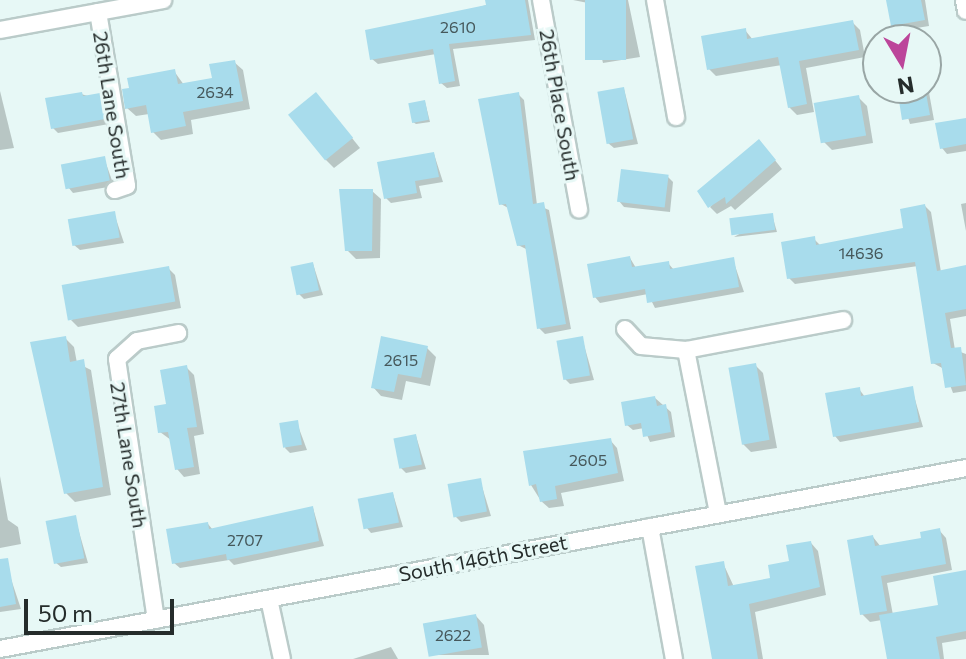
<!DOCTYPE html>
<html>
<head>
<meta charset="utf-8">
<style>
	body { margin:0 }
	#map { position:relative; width:966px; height:659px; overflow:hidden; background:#e7f8f6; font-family:Commissioner,sans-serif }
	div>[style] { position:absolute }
	.shadow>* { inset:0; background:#0003 }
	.building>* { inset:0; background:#a8dcec; transform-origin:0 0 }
	.roads { filter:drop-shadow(2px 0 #bacbc9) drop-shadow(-2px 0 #bacbc9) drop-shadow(0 2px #bacbc9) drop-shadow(0 -2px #bacbc9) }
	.street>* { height:16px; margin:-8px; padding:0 8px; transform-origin:8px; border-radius:8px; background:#fff }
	span { translate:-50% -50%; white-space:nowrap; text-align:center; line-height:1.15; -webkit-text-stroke:6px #e7f8f6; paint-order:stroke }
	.number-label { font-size:16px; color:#46585b }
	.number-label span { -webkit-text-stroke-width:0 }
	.street-label { font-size:20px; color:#252c2b }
	.north { position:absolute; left:862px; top:24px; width:80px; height:80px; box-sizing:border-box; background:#e7f8f6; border:2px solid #99a6a5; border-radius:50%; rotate:170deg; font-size:22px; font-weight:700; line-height:32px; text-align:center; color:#252c2b }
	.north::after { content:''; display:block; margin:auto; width:28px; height:36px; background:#bc459a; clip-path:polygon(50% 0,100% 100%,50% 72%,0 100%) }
	.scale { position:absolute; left:24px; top:599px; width:150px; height:36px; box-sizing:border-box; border:4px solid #252c2b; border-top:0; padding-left:10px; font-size:24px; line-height:28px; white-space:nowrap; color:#252c2b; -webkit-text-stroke:6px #e7f8f6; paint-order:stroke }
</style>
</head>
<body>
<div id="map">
	<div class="shadow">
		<i style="clip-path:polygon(504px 0,528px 0,535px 40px,453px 49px,460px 86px,447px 88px,441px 83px,436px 54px,378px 64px,372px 59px,437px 19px)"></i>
		<i style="clip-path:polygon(573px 0,628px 0,640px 57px,603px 63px,588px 3px)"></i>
		<i style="clip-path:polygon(888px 0,925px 0,929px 26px,898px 31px)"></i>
		<i style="clip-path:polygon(852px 22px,860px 30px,865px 57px,806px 68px,814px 112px,797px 115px,789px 107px,782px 65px,716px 76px,709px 69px,745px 30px,753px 40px)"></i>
		<i style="clip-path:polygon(234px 62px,243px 70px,250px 109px,191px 120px,193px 134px,161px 140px,153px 132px,149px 114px,136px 116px,127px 108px,174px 71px,184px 85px,214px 79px)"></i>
		<i style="clip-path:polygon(926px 76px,934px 120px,910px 124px,899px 88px,926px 88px)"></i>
		<i style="clip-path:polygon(624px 89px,638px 144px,614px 148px,608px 143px)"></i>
		<i style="clip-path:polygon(0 91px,14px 148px,0 150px)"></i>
		<i style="clip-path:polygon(81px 94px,105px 101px,109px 124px,58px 133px,53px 128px)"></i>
		<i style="clip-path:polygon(518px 94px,524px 100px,537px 205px,549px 210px,571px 329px,545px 334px,539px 328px,528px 250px,518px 245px,510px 209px,501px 204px)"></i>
		<i style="clip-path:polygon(858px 97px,867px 106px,873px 143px,832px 150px,823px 141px)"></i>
		<i style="clip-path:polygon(425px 102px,430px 122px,416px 124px,413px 122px)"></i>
		<i style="clip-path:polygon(324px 103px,360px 148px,334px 168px,326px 160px)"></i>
		<i style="clip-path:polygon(966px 119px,966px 151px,947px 154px,942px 148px)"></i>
		<i style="clip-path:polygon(766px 149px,782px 169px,735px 210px,731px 206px,717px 214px,710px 207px)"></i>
		<i style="clip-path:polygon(434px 154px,443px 182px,419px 186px,422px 198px,391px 203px,386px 198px)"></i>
		<i style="clip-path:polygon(104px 158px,114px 186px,73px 193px,68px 187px)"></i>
		<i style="clip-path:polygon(668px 177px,673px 182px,670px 212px,624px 207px,619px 201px)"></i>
		<i style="clip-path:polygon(372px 191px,381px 199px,380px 258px,356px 259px,347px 250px)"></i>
		<i style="clip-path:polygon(966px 203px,966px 231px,961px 204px)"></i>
		<i style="clip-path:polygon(925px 206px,931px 212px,941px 272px,966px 291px,966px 316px,950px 319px,955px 350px,966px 354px,966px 391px,953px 393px,944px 369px,933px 363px,918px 266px,795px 284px,789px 278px,814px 239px,821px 246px,906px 229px)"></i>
		<i style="clip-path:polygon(114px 213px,124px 243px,80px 250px,74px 245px)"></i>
		<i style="clip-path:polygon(772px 215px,777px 232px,734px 237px)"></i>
		<i style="clip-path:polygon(630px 258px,636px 268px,668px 263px,674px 270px,733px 260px,744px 292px,655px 308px,648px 294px,600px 303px,595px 297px)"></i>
		<i style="clip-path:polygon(313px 264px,323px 295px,304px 299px,298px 293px)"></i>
		<i style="clip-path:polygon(168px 268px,175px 275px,181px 308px,78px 327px,71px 320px)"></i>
		<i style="clip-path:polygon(65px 338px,74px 347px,77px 363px,91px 370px,111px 495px,75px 502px,66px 493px)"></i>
		<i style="clip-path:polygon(582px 338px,594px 380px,570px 384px,565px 379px)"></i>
		<i style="clip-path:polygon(427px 348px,436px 357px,430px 386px,406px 381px,402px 400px,381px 396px,373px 387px)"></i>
		<i style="clip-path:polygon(755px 365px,763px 373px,777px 448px,751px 452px,743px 444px)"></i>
		<i style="clip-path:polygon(186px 367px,194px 375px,204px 434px,194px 436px,200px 474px,184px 477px,177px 469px,171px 440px,160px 432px)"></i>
		<i style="clip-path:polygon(859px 389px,865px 397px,912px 389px,923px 427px,840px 442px,835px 436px)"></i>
		<i style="clip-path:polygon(655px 398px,671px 412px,675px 437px,650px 442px,644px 428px,633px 430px,627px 425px)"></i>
		<i style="clip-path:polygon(297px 423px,307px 450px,290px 453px,285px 448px)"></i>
		<i style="clip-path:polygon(416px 436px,426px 469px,406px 473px,400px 467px)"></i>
		<i style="clip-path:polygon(610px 440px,617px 448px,624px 481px,561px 493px,564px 506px,549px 508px,541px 501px,531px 485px)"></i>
		<i style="clip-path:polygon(0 476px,8px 520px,18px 527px,21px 544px,0 548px)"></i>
		<i style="clip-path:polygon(480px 480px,491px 516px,461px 522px,455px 516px)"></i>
		<i style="clip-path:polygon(393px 494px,403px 527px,371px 533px,366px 527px)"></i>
		<i style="clip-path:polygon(313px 508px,324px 546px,234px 565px,229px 560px,180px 568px,174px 563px,208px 524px,213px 530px)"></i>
		<i style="clip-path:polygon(75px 518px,88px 563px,61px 567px,55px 562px)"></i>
		<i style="clip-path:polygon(939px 530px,946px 538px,952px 570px,887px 583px,893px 615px,941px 606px,966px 572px,966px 639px,942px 643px,944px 659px,889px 659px,882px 620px,870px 622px,862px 614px,873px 537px,881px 547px,924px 540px)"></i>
		<i style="clip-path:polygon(811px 543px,818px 551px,826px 595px,755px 612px,763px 659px,714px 659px,723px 563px,734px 587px,772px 580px)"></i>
		<i style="clip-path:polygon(10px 576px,21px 609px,0 612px,0 577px)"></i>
		<i style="clip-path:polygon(476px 616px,484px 625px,489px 655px,431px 655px)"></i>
		<i style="clip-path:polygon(391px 647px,398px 659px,353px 659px)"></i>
	</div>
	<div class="building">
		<i style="clip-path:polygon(485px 0,525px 0,531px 35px,449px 44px,455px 81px,439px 84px,433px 49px,370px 60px,365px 30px,486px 5px)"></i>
		<i style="left:585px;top:0;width:41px;height:60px"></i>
		<i style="clip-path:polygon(886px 0,921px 0,925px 20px,891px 26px)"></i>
		<i style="clip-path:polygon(853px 20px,859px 50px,799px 61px,807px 104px,788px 108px,778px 57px,707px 70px,701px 36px,746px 28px,747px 39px)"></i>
		<i style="clip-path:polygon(235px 60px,243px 101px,183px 112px,186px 126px,151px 133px,146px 105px,125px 109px,122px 89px,129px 88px,127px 78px,175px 69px,178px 84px,212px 78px,209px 64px)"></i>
		<i style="left:624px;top:87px;width:53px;height:27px;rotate:80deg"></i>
		<i style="clip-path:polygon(897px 88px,925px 88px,930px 115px,902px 120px)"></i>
		<i style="clip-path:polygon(82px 92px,83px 96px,100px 93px,105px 119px,51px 129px,45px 98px)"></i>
		<i style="left:316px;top:92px;width:59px;height:36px;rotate:51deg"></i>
		<i style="clip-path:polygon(519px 92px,533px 204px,544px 202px,566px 324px,537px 329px,525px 245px,517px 246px,506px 204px,499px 205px,478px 99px)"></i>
		<i style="left:859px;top:95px;width:41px;height:46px;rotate:80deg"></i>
		<i style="left:425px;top:100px;width:20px;height:17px;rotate:79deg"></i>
		<i style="clip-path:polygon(966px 118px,966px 144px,940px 149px,935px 123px)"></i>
		<i style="clip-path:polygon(759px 139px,776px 160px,726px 204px,725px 197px,708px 208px,697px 191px)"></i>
		<i style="clip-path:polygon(434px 152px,439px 177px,415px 181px,417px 193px,384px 199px,377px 162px)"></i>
		<i style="left:105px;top:156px;width:25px;height:45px;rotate:79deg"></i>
		<i style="left:621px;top:169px;width:48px;height:33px;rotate:7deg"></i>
		<i style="clip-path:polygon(339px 189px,373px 189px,372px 251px,345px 251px)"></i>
		<i style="clip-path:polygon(925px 204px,937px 271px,966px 265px,966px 309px,945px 313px,951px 348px,961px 347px,966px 385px,945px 388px,941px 363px,931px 364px,915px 262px,787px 279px,781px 242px,815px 236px,816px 245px,903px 228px,900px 209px)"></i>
		<i style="left:115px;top:211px;width:27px;height:48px;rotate:80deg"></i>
		<i style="left:773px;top:213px;width:17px;height:44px;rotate:83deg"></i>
		<i style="clip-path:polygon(630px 256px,632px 267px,669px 261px,670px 269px,734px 257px,739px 287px,647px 303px,645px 289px,593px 298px,587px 264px)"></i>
		<i style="left:313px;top:262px;width:29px;height:23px;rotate:78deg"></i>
		<i style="left:169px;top:266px;width:36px;height:109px;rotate:80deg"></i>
		<i style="clip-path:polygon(66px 336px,70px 362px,84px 359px,103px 487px,64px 494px,30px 342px)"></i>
		<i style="clip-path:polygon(381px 336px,428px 346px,421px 378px,398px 374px,394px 392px,371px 388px)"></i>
		<i style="left:583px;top:336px;width:40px;height:27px;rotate:80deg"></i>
		<i style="left:756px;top:363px;width:78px;height:28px;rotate:80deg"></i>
		<i style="clip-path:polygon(187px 365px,197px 427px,187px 428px,194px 467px,175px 470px,168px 432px,158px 433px,154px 406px,166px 404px,160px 370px)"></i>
		<i style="clip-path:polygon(913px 386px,919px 422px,833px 437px,825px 393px,860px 387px,861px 396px)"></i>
		<i style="clip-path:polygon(655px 396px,657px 406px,666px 404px,671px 432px,643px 437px,641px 423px,625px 426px,621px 402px)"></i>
		<i style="left:298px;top:420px;width:25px;height:19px;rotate:81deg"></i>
		<i style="left:416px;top:434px;width:31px;height:23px;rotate:79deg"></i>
		<i style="clip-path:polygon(611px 438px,618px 473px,555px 486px,557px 499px,540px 502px,536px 484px,529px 486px,523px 451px)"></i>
		<i style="left:481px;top:478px;width:34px;height:34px;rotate:80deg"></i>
		<i style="left:393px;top:492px;width:31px;height:36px;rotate:79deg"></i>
		<i style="clip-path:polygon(313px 506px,319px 541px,227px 560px,226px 554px,172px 564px,166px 529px,208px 522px,209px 529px)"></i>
		<i style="left:76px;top:515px;width:44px;height:31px;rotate:79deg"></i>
		<i style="clip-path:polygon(940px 528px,946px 564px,881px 576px,887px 611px,860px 615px,847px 540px,873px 535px,875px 546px,921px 538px,920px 532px)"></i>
		<i style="clip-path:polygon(811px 541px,820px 587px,749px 604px,758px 659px,712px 659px,695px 566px,724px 561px,728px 586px,770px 578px,768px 565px,789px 561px,786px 545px)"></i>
		<i style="clip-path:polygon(8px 558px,16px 604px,0 607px,0 559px)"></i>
		<i style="clip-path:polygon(966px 570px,966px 631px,936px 637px,940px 659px,887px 659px,879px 615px,938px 605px,933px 576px)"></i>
		<i style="left:476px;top:614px;width:34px;height:54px;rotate:80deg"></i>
	</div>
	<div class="roads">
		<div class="street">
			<i style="left:541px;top:0;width:213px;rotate:79.7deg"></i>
			<i style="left:655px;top:0;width:119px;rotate:79.8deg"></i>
			<i style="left:964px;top:0;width:11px;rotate:80deg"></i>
			<i style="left:98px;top:12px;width:176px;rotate:80.5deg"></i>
			<i style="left:127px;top:186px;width:13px;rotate:162deg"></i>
			<i style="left:0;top:30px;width:166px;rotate:-10.4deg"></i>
			<i style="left:625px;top:329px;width:23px;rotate:47deg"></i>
			<i style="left:641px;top:346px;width:45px;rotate:5.1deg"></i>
			<i style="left:686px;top:350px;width:166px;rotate:78.9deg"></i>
			<i style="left:686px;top:350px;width:160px;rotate:-10.8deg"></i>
			<i style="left:650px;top:527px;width:134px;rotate:79.7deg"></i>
			<i style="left:269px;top:599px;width:61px;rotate:77.8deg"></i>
			<i style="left:156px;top:620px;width:264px;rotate:-98.5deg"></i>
			<i style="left:117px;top:359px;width:27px;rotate:-42deg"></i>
			<i style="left:137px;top:341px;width:42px;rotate:-11deg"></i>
			<i style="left:0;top:649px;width:983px;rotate:-10.61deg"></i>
		</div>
	</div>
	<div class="number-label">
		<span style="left:458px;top:27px">2610</span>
		<span style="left:215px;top:92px">2634</span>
		<span style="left:861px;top:253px">14636</span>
		<span style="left:401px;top:360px">2615</span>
		<span style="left:588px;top:460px">2605</span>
		<span style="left:245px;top:540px">2707</span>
		<span style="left:453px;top:635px">2622</span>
	</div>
	<div class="street-label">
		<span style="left:112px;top:105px;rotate:81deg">26th Lane South</span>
		<span style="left:560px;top:105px;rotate:80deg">26th Place South</span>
		<span style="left:129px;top:455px;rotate:81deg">27th Lane South</span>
		<span style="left:483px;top:558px;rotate:-11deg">South 146th Street</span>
	</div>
	<div class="north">N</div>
	<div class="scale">50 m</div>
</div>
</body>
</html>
